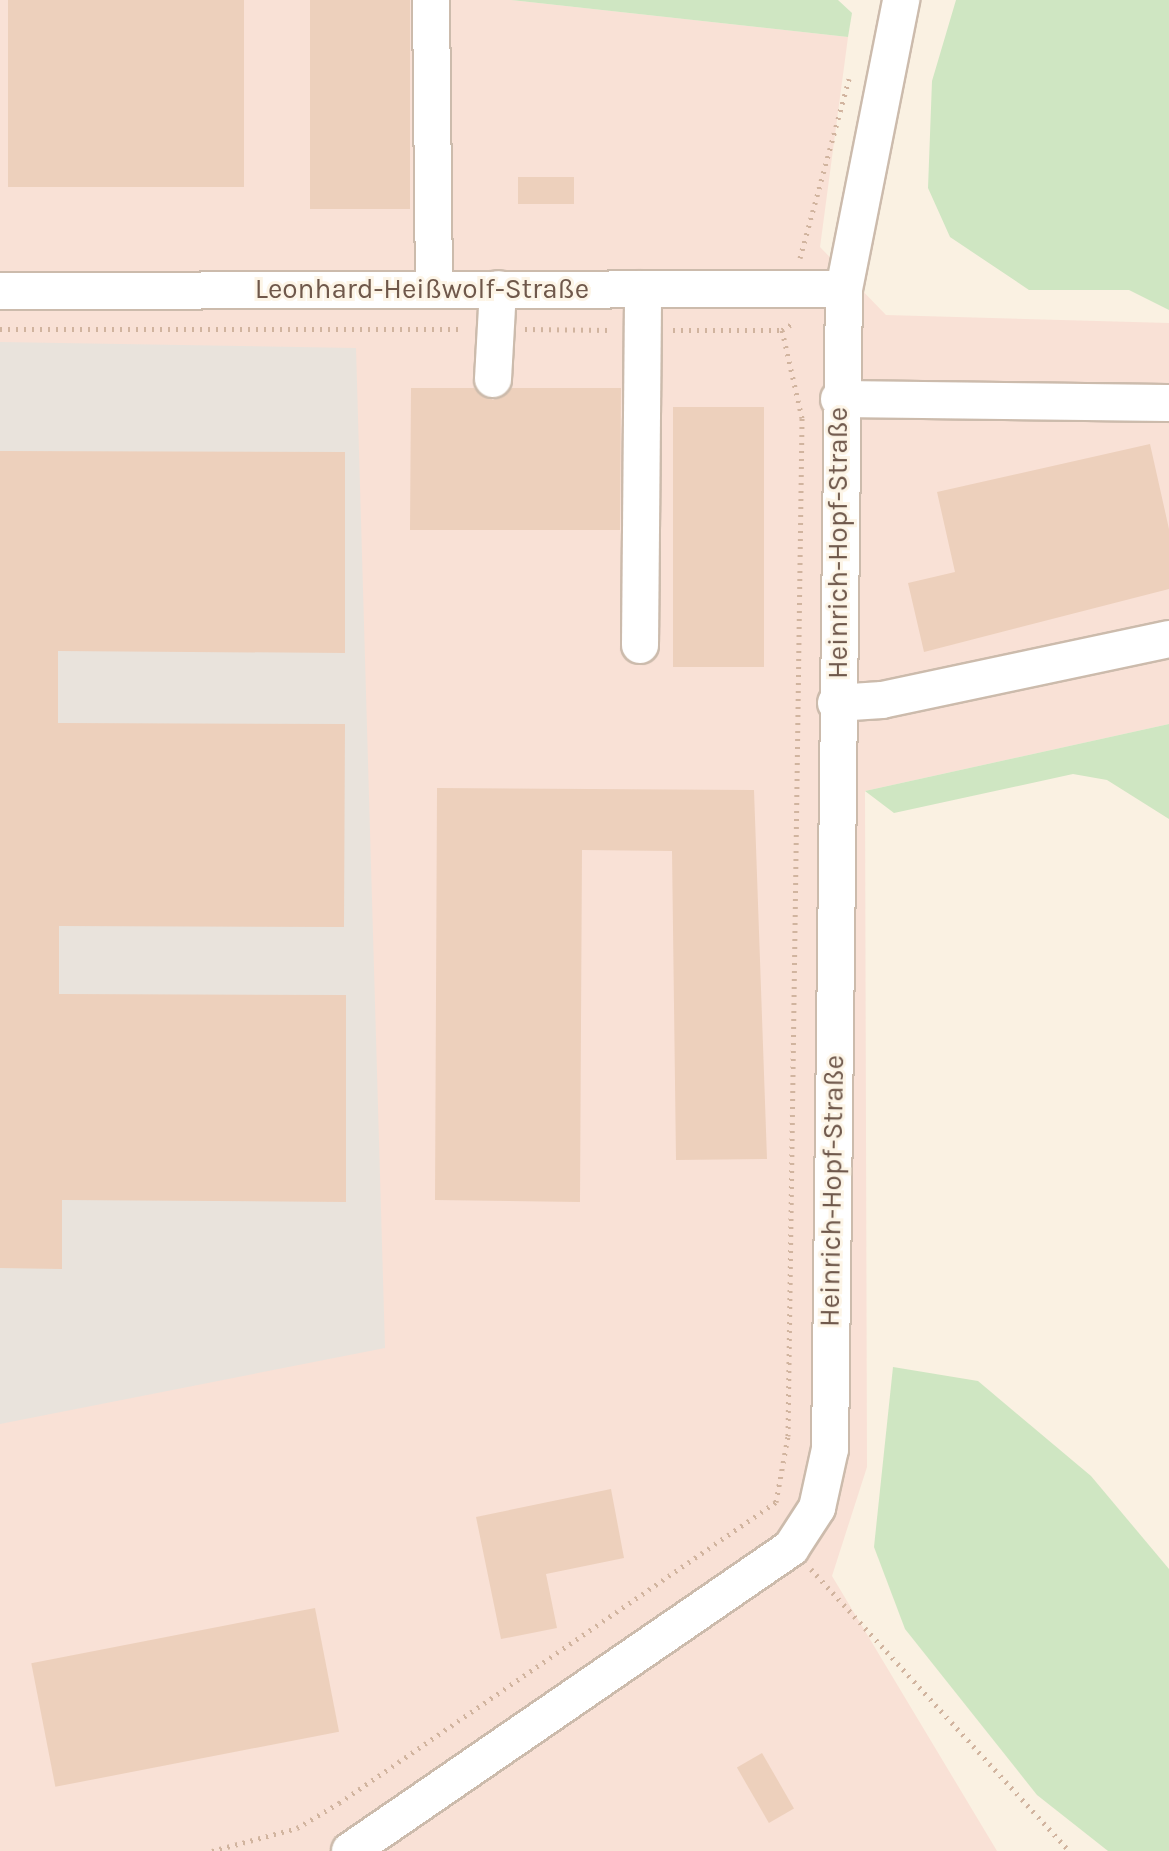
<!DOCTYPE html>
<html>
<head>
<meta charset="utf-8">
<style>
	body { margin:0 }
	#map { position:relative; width:1169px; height:1851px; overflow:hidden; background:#faf1e2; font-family:Karla,sans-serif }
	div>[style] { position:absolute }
	.commercial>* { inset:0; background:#f9e1d6 }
	.industrial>* { inset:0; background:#e9e3dc }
	.green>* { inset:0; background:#cfe6c2 }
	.building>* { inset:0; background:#edd0bc; transform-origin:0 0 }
	.path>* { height:5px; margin-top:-2.5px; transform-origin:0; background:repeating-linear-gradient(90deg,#d1b49f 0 2px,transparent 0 8px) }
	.roads { filter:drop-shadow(2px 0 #ccbbac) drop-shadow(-2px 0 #ccbbac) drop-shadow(0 2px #ccbbac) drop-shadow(0 -2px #ccbbac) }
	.minor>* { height:36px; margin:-18px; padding:0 18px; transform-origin:18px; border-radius:18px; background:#fff }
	span { translate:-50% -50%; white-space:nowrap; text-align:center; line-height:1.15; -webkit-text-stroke:6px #fdf5e7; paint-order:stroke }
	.street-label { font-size:28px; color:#6f584b }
</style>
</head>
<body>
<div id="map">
	<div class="commercial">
		<i style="clip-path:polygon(0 0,511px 0,848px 37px,820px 247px,886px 315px,1169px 323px,1169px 724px,865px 791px,867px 1467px,832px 1576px,997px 1851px,0 1851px)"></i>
	</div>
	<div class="industrial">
		<i style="clip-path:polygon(0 342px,356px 348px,385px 1348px,0 1424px)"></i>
	</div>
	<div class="green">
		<i style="clip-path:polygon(511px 0,838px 0,852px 13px,848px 37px)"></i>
		<i style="clip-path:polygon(956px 0,1169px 0,1169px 310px,1129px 290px,1029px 290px,950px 237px,928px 188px,932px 81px)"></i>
		<i style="clip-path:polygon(1169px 724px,1169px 819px,1107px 780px,1073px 774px,894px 813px,865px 791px)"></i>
		<i style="clip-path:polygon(893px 1367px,978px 1381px,1091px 1476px,1169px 1569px,1169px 1851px,1108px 1851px,1037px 1795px,905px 1629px,874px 1547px)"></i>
	</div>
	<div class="building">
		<i style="left:8px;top:0;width:236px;height:187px"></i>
		<i style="left:310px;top:0;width:100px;height:209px"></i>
		<i style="left:518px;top:177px;width:56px;height:27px"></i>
		<i style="clip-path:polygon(411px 388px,474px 388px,493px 400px,512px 388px,621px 388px,620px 530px,410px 530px)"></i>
		<i style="left:764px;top:407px;width:260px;height:91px;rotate:90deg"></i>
		<i style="clip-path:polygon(1150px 444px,1169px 529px,1169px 589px,924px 652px,908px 583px,955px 572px,937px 492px)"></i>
		<i style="clip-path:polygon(0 451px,345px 452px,345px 653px,58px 651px,58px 723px,345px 724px,344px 927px,59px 926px,59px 994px,346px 995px,346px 1202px,62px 1200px,62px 1269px,0 1268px)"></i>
		<i style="clip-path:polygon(437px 788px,754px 790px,767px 1159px,676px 1160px,672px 851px,582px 850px,580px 1202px,435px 1200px)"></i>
		<i style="clip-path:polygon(611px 1489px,624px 1558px,546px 1574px,557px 1628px,501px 1639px,476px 1517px)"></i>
		<i style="left:315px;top:1608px;width:126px;height:289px;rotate:79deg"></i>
		<i style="left:762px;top:1753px;width:64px;height:29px;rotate:60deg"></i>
	</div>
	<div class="path">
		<i style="left:800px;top:258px;width:186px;rotate:-74.7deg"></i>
		<i style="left:0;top:329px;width:463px"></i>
		<i style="left:525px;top:329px;width:86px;rotate:0.7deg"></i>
		<i style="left:673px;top:330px;width:109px"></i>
		<i style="left:782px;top:330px;width:13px;rotate:-32deg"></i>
		<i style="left:811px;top:1569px;width:382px;rotate:47.5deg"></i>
		<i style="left:212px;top:1851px;width:88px;rotate:-15.1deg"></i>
		<i style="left:297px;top:1828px;width:49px;rotate:-30.8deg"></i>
		<i style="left:339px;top:1803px;width:531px;rotate:-34.56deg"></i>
		<i style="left:776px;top:1502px;width:67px;rotate:-79.7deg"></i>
		<i style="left:788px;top:1436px;width:1018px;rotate:-89.21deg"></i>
		<i style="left:802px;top:418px;width:90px;rotate:-102.8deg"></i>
	</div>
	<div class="roads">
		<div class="minor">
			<i style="left:431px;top:0;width:289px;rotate:89.4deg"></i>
			<i style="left:0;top:291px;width:844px;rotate:-0.14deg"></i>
			<i style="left:493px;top:379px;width:90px;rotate:-86.8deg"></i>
			<i style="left:839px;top:399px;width:330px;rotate:0.7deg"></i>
			<i style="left:640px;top:645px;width:356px;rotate:-89.5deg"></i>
			<i style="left:836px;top:703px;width:46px;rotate:-3.7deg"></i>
			<i style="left:882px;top:700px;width:293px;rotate:-12deg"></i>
			<i style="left:350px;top:1851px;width:535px;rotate:-34.49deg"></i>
			<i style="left:791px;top:1548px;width:48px;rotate:-57deg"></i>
			<i style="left:817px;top:1508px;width:60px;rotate:-77.6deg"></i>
			<i style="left:830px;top:1449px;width:1160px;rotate:-89.31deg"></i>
			<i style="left:844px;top:289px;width:295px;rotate:-78.8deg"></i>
		</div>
	</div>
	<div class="street-label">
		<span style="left:422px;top:289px">Leonhard-Heißwolf-Straße</span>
		<span style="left:838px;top:543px;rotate:-90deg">Heinrich-Hopf-Straße</span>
		<span style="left:832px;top:1191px;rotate:-89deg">Heinrich-Hopf-Straße</span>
	</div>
</div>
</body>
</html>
